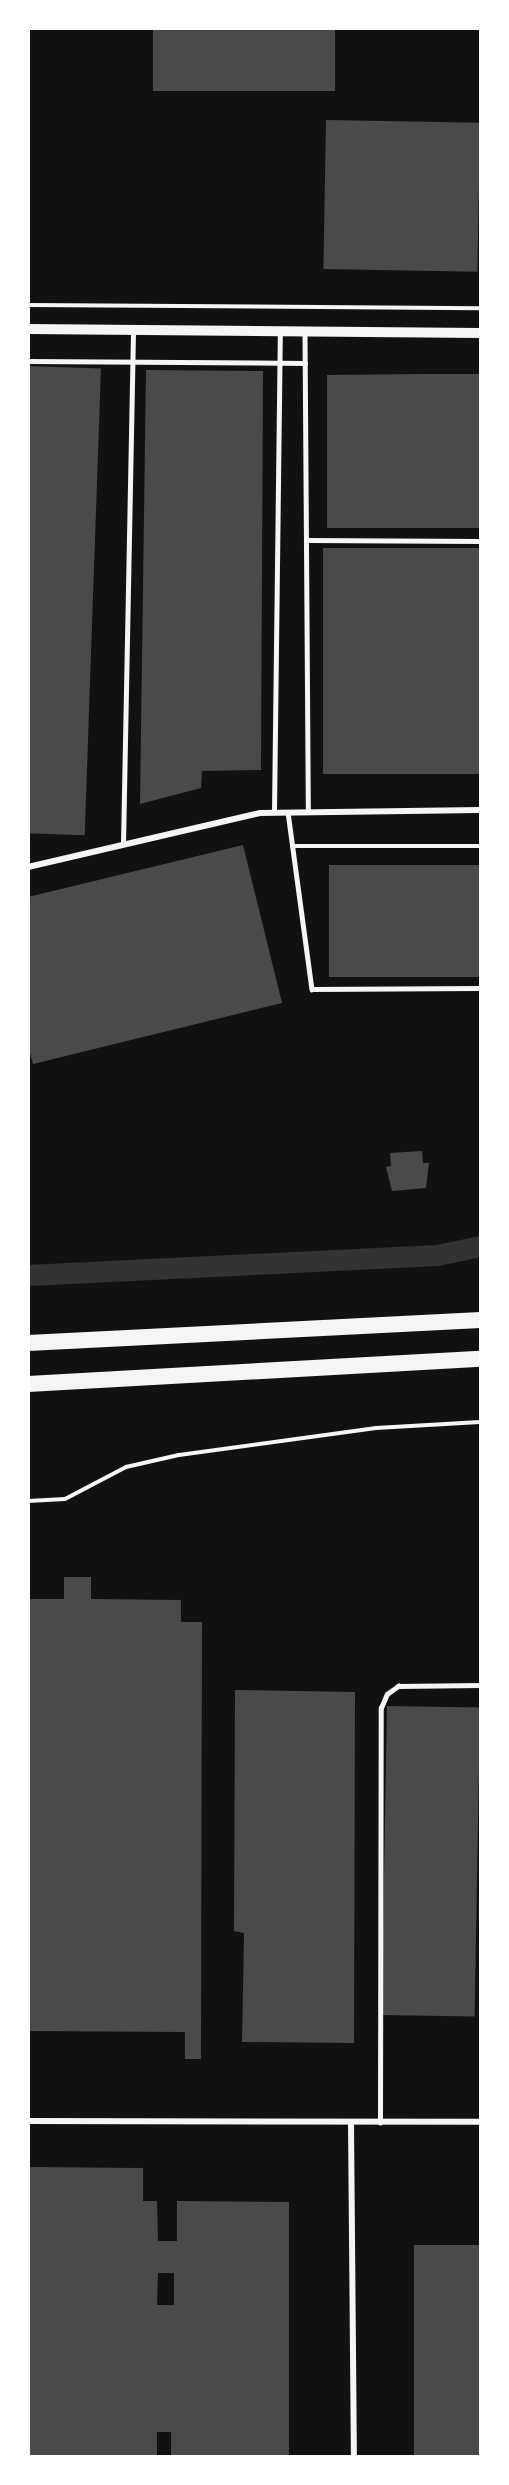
<!DOCTYPE html>
<html>
<head>
<meta charset="utf-8">
<style>
	body { margin:0 }
	#map { position:relative; width:509px; height:2485px; overflow:hidden; background:#111; font-family:Poppins,sans-serif }
	div>[style] { position:absolute }
	.canal>* { height:21px; margin:-10.5px; padding:0 10.5px; transform-origin:10.5px; border-radius:10.5px; background:#333 }
	.building>* { inset:0; background:#4a4a4a; transform-origin:0 0 }
	.path>* { height:4px; margin:-2px; padding:0 2px; transform-origin:2px; border-radius:2px; background:#f5f5f5 }
	.service>* { height:4.5px; margin:-2.25px; padding:0 2.25px; transform-origin:2.25px; border-radius:2.25px; background:#f5f5f5 }
	.minor>* { height:6px; margin:-3px; padding:0 3px; transform-origin:3px; border-radius:3px; background:#f5f5f5 }
	.tertiary>* { height:10px; margin:-5px; padding:0 5px; transform-origin:5px; border-radius:5px; background:#f5f5f5 }
	.trunk>* { height:16px; margin:-8px; padding:0 8px; transform-origin:8px; border-radius:8px; background:#f5f5f5 }
	span { translate:-50% -50%; white-space:nowrap; text-align:center; line-height:1.15; -webkit-text-stroke:4.5px #fff; paint-order:stroke }
	.frame { position:absolute; inset:0; border:30px solid #fff; pointer-events:none }
</style>
</head>
<body>
<div id="map">
	<div class="canal">
		<i style="left:28px;top:1275px;width:409px;rotate:-2.8deg"></i>
		<i style="left:437px;top:1255px;width:44px;rotate:-11.8deg"></i>
	</div>
	<div class="building">
		<i style="left:153px;top:28px;width:182px;height:63px"></i>
		<i style="left:326px;top:120px;width:154px;height:149px;rotate:1deg"></i>
		<i style="left:28px;top:366px;width:73px;height:467px;rotate:2deg"></i>
		<i style="clip-path:polygon(146px 370px,263px 371px,261px 770px,202px 771px,201px 788px,140px 804px)"></i>
		<i style="clip-path:polygon(420px 374px,480px 374px,480px 528px,327px 528px,327px 375px)"></i>
		<i style="left:480px;top:548px;width:226px;height:157px;rotate:90deg"></i>
		<i style="clip-path:polygon(243px 845px,282px 1003px,33px 1064px,28px 1045px,28px 897px)"></i>
		<i style="left:480px;top:865px;width:112px;height:151px;rotate:90deg"></i>
		<i style="clip-path:polygon(422px 1151px,423px 1163px,429px 1163px,426px 1188px,392px 1191px,386px 1167px,391px 1166px,390px 1153px)"></i>
		<i style="clip-path:polygon(64px 1577px,91px 1577px,91px 1599px,181px 1600px,181px 1622px,202px 1622px,201px 2059px,185px 2059px,185px 2032px,28px 2031px,28px 1599px,64px 1599px)"></i>
		<i style="clip-path:polygon(235px 1690px,355px 1692px,354px 2043px,242px 2042px,244px 1933px,234px 1931px)"></i>
		<i style="left:387px;top:1706px;width:93px;height:309px;rotate:1deg"></i>
		<i style="clip-path:polygon(evenodd,28px 2167px,143px 2168px,143px 2201px,157px 2201px,158px 2241px,177px 2241px,177px 2201px,289px 2202px,289px 2456px,171px 2456px,171px 2432px,157px 2432px,157px 2456px,28px 2456px,28px 2167px,158px 2273px,174px 2273px,174px 2305px,157px 2305px,158px 2273px)"></i>
		<i style="left:480px;top:2245px;width:211px;height:66px;rotate:90deg"></i>
	</div>
	<div class="path">
		<i style="left:28px;top:305px;width:452px;rotate:0.4deg"></i>
		<i style="left:28px;top:1501px;width:37px;rotate:-3deg"></i>
		<i style="left:65px;top:1499px;width:69px;rotate:-27.7deg"></i>
		<i style="left:126px;top:1467px;width:54px;rotate:-12.8deg"></i>
		<i style="left:179px;top:1455px;width:199px;rotate:-7.8deg"></i>
		<i style="left:376px;top:1428px;width:104px;rotate:-3.3deg"></i>
	</div>
	<div class="service">
		<i style="left:305px;top:332px;width:479px;rotate:89.6deg"></i>
		<i style="left:28px;top:361px;width:277px;rotate:0.4deg"></i>
		<i style="left:306px;top:540px;width:174px;rotate:0.3deg"></i>
		<i style="left:274px;top:812px;width:480px;rotate:-89.3deg"></i>
		<i style="left:288px;top:812px;width:179px;rotate:82.3deg"></i>
		<i style="left:312px;top:989px;width:168px;rotate:-0.3deg"></i>
		<i style="left:123px;top:844px;width:513px;rotate:-88.88deg"></i>
		<i style="left:292px;top:846px;width:188px"></i>
		<i style="left:380px;top:2123px;width:415px;rotate:-89.9deg"></i>
		<i style="left:381px;top:1708px;width:15px;rotate:-67deg"></i>
		<i style="left:387px;top:1694px;width:14px;rotate:-36deg"></i>
		<i style="left:398px;top:1686px;width:82px;rotate:-0.7deg"></i>
	</div>
	<div class="minor">
		<i style="left:28px;top:867px;width:238px;rotate:-13.1deg"></i>
		<i style="left:260px;top:813px;width:220px;rotate:-0.8deg"></i>
		<i style="left:28px;top:2121px;width:452px;rotate:0.1deg"></i>
		<i style="left:351px;top:2123px;width:333px;rotate:89.5deg"></i>
	</div>
	<div class="tertiary">
		<i style="left:28px;top:329px;width:452px;rotate:0.5deg"></i>
	</div>
	<div class="trunk">
		<i style="left:28px;top:1343px;width:453px;rotate:-2.9deg"></i>
		<i style="left:28px;top:1384px;width:453px;rotate:-3.2deg"></i>
	</div>
	<div class="frame"></div>
</div>
</body>
</html>
